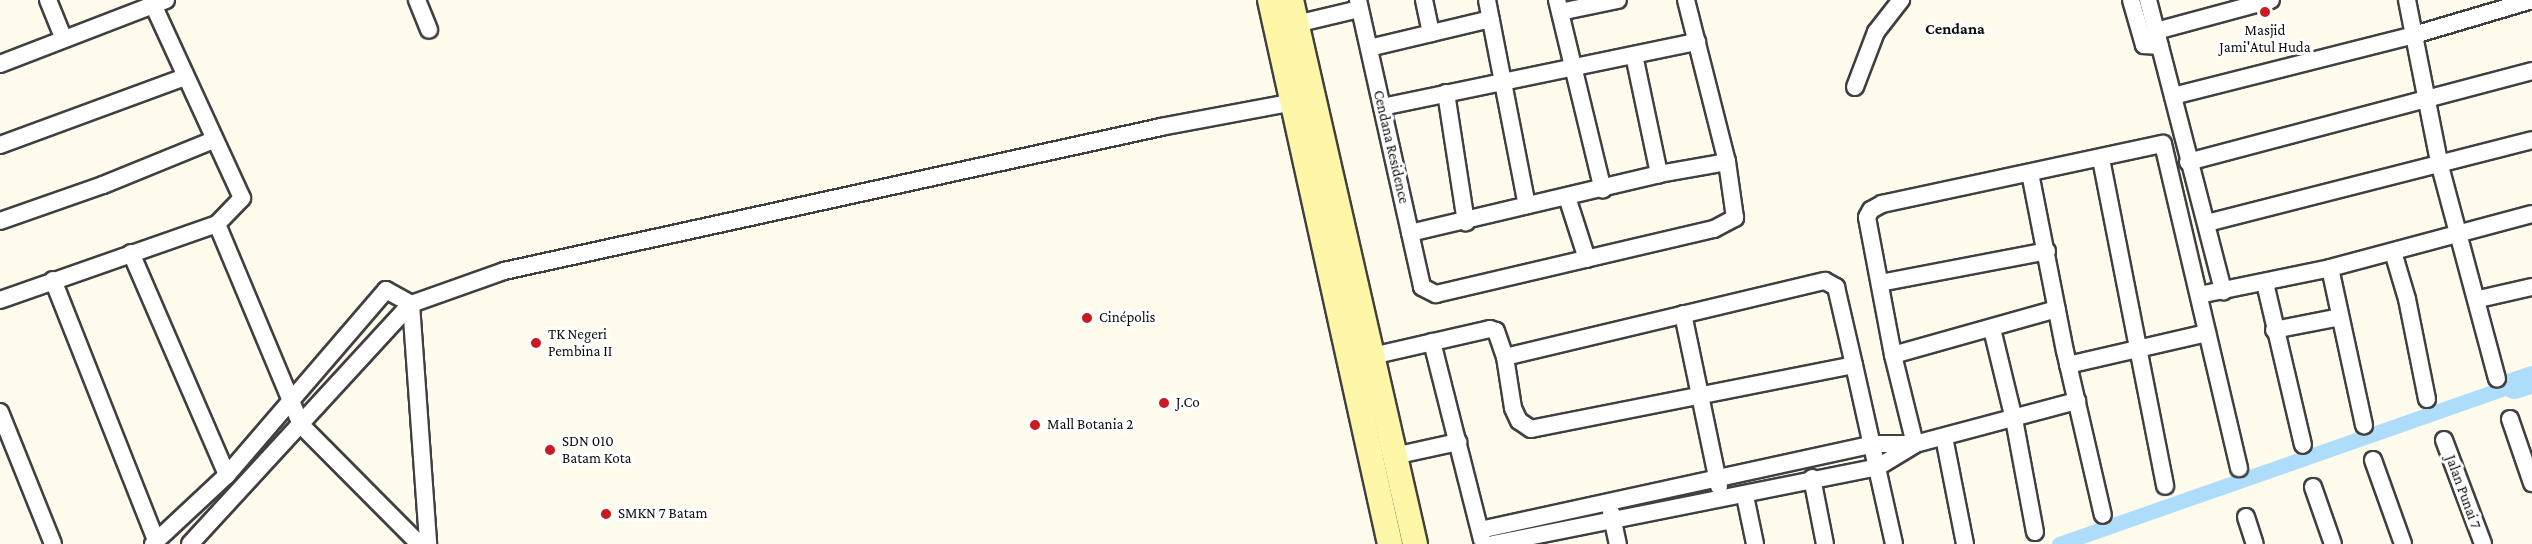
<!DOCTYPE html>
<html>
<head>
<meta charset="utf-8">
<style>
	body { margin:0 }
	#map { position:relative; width:2532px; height:544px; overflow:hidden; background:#fffced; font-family:"Crimson Pro",serif }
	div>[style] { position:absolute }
	.canal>* { height:15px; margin:-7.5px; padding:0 7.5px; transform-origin:7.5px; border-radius:7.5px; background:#adddfb }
	.river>* { height:27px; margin:-13.5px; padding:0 13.5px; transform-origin:13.5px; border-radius:13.5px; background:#adddfb }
	.roads { filter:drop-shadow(2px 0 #404040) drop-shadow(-2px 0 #404040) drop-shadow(0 2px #404040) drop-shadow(0 -2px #404040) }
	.minor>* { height:16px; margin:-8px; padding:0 8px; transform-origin:8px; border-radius:8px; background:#fff }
	.secondary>* { height:24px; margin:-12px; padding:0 12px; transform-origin:12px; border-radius:12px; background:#fff7a8 }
	.dots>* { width:16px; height:16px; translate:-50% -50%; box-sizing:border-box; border:3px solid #fff; border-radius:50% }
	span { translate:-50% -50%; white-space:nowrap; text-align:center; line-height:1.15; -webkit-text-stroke:6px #fff; paint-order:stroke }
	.poi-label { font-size:15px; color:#0d0d0d }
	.left { translate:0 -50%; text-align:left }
	.street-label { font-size:15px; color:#0d0d0d }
	.neighbourhood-label { font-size:16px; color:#0d0d0d; font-weight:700 }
</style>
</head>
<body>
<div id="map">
	<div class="canal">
		<i style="left:2059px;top:544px;width:482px;rotate:-19.3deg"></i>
	</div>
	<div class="river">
		<i style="left:2514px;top:385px;width:19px;rotate:-18deg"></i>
	</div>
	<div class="roads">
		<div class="minor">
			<i style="left:48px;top:0;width:40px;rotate:68deg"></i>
			<i style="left:417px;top:0;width:32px;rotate:68deg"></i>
			<i style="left:1358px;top:0;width:294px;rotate:77.4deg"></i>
			<i style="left:1422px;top:287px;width:16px;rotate:27deg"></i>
			<i style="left:1436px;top:294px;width:285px;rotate:-13.2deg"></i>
			<i style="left:1714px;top:229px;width:24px;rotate:-28deg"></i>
			<i style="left:1735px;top:218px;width:57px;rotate:-98.1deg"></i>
			<i style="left:1727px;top:162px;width:167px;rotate:-104.2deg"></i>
			<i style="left:1424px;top:0;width:34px;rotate:78deg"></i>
			<i style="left:1487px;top:0;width:209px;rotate:79deg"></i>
			<i style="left:1557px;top:0;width:195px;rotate:76.4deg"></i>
			<i style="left:2131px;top:0;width:47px;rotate:73.9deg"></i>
			<i style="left:2144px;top:45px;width:16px;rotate:4deg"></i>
			<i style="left:2148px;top:0;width:301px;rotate:75.5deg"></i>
			<i style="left:2407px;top:0;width:169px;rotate:78.8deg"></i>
			<i style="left:2440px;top:166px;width:220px;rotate:75deg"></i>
			<i style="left:1560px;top:12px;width:59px;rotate:-11.7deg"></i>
			<i style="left:1296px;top:24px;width:65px;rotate:-13.4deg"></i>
			<i style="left:2156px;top:31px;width:119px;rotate:-15.1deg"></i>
			<i style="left:1369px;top:48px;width:125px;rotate:-13.4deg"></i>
			<i style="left:1634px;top:55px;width:122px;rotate:78.1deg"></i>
			<i style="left:0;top:64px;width:178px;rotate:-21.1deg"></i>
			<i style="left:1855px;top:87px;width:59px;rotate:-69.1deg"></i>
			<i style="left:1876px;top:32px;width:41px;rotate:-52deg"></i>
			<i style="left:1446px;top:93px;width:131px;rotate:81.2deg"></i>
			<i style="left:2173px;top:96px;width:249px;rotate:-14.2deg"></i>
			<i style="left:2414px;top:35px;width:123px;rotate:-16.5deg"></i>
			<i style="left:1382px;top:107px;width:322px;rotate:-11.7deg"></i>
			<i style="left:0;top:145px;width:197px;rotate:-20.2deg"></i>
			<i style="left:2101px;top:159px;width:333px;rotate:78.9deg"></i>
			<i style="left:2188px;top:162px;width:356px;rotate:-14.8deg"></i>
			<i style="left:2030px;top:173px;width:181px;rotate:78.9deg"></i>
			<i style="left:2065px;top:351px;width:168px;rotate:77deg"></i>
			<i style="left:1567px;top:197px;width:65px;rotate:72.1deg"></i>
			<i style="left:0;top:221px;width:109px;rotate:-19.3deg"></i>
			<i style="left:103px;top:185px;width:119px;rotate:-22.2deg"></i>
			<i style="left:2207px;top:223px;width:335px;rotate:-14.3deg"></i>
			<i style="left:217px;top:224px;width:218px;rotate:67.3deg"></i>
			<i style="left:301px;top:425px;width:168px;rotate:45.2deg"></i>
			<i style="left:1410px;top:233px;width:256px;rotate:-13.3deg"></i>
			<i style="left:1659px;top:174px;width:69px;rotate:-10deg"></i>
			<i style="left:2393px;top:252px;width:49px;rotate:73.4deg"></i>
			<i style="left:2407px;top:299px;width:102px;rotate:78.7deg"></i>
			<i style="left:131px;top:253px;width:242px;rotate:66.6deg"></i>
			<i style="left:2330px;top:268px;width:161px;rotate:77.8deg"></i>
			<i style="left:53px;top:280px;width:280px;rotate:68.4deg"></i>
			<i style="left:1880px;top:283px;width:170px;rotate:-10.8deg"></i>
			<i style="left:2265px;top:283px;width:166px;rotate:76.8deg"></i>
			<i style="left:2199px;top:295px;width:134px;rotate:-11.6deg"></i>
			<i style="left:2330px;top:268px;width:209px;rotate:-15deg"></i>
			<i style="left:2479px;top:299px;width:54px;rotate:-12.8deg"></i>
			<i style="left:0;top:300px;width:230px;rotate:-19.3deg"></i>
			<i style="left:217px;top:224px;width:36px;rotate:-46deg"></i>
			<i style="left:242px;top:198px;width:218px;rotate:-114.7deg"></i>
			<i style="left:411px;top:304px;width:241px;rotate:85.9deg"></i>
			<i style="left:1683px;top:314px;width:176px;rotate:78.2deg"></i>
			<i style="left:1992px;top:329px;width:93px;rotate:76.3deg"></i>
			<i style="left:2014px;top:419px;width:115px;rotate:79.5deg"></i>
			<i style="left:2274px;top:330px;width:67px;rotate:-11.1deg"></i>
			<i style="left:1432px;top:342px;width:204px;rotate:75.8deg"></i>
			<i style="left:1893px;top:355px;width:170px;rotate:-15.7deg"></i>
			<i style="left:1372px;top:356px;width:121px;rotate:-12.9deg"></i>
			<i style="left:1490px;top:329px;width:6px;rotate:18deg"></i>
			<i style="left:1496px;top:331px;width:28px;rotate:71deg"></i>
			<i style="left:1505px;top:357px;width:329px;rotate:-13.4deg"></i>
			<i style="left:1825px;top:281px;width:13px;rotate:29deg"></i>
			<i style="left:1836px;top:287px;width:80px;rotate:77deg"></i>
			<i style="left:1854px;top:365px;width:329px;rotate:168.8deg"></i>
			<i style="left:1531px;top:429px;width:14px;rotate:-146deg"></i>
			<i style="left:1519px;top:421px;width:14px;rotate:-115deg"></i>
			<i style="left:1513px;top:408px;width:52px;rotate:-98.9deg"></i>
			<i style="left:1854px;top:365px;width:183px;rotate:77.4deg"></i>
			<i style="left:2068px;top:365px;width:143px;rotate:-13deg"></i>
			<i style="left:0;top:412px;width:142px;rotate:68.1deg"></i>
			<i style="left:2510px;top:419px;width:68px;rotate:71deg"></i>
			<i style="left:1944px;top:437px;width:109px;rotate:78.9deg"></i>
			<i style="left:2444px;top:440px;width:111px;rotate:69.4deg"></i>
			<i style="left:1915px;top:444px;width:92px;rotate:-103.9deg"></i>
			<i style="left:1893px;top:355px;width:140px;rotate:-100.7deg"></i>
			<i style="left:1867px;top:217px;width:8px;rotate:-60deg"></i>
			<i style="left:1871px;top:210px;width:13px;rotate:-29deg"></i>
			<i style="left:1882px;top:204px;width:287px;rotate:-12.1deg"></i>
			<i style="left:2163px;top:144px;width:333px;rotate:76.8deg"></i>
			<i style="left:1394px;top:456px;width:66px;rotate:-12.3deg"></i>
			<i style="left:2373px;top:460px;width:89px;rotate:70.3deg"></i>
			<i style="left:1812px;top:478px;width:67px;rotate:78.9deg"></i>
			<i style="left:2313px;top:487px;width:60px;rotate:70.7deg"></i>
			<i style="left:1745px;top:496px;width:49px;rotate:78.2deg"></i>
			<i style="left:1611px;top:512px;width:33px;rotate:78deg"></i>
			<i style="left:2246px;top:517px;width:28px;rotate:72deg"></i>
			<i style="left:1480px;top:530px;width:402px;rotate:-12.3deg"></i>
			<i style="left:1873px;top:444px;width:42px"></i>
			<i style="left:1915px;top:444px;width:168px;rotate:-14.9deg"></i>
			<i style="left:153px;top:544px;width:101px;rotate:-43deg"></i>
			<i style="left:227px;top:475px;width:244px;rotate:-49.3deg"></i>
			<i style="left:386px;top:290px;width:29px;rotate:29deg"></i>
			<i style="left:190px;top:544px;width:326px;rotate:-47.4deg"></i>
			<i style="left:411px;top:304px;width:99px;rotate:-19.5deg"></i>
			<i style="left:504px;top:271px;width:673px;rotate:-12.36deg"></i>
			<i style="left:1161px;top:127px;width:135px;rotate:-10.6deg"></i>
			<i style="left:1493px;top:544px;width:393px;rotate:-11.3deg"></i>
			<i style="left:1878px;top:467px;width:42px;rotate:-31.4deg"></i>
		</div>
		<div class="secondary">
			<i style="left:1270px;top:0;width:557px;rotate:77.56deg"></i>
			<i style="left:1291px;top:0;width:558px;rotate:77.16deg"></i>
		</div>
	</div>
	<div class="dots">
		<i style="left:2265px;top:12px;background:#c81a20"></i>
		<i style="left:1087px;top:318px;background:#c81a20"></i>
		<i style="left:536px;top:343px;background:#c81a20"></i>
		<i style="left:1164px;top:403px;background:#c81a20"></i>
		<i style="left:1035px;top:425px;background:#c81a20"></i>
		<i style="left:550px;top:450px;background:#c81a20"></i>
		<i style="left:606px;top:514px;background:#c81a20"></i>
	</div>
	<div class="poi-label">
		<span style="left:2265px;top:39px">Masjid<br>Jami'Atul Huda</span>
		<span class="left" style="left:1099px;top:318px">Cinépolis</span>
		<span class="left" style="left:548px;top:343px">TK Negeri<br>Pembina II</span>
		<span class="left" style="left:1176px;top:403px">J.Co</span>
		<span class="left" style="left:1047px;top:425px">Mall Botania 2</span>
		<span class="left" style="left:562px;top:450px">SDN 010<br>Batam Kota</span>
		<span class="left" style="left:618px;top:514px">SMKN 7 Batam</span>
	</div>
	<div class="street-label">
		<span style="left:1391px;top:147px;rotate:77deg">Cendana Residence</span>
		<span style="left:2463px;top:492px;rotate:70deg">Jalan Punai 7</span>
	</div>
	<div class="neighbourhood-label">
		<span style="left:1955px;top:29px">Cendana</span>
	</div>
</div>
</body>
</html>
